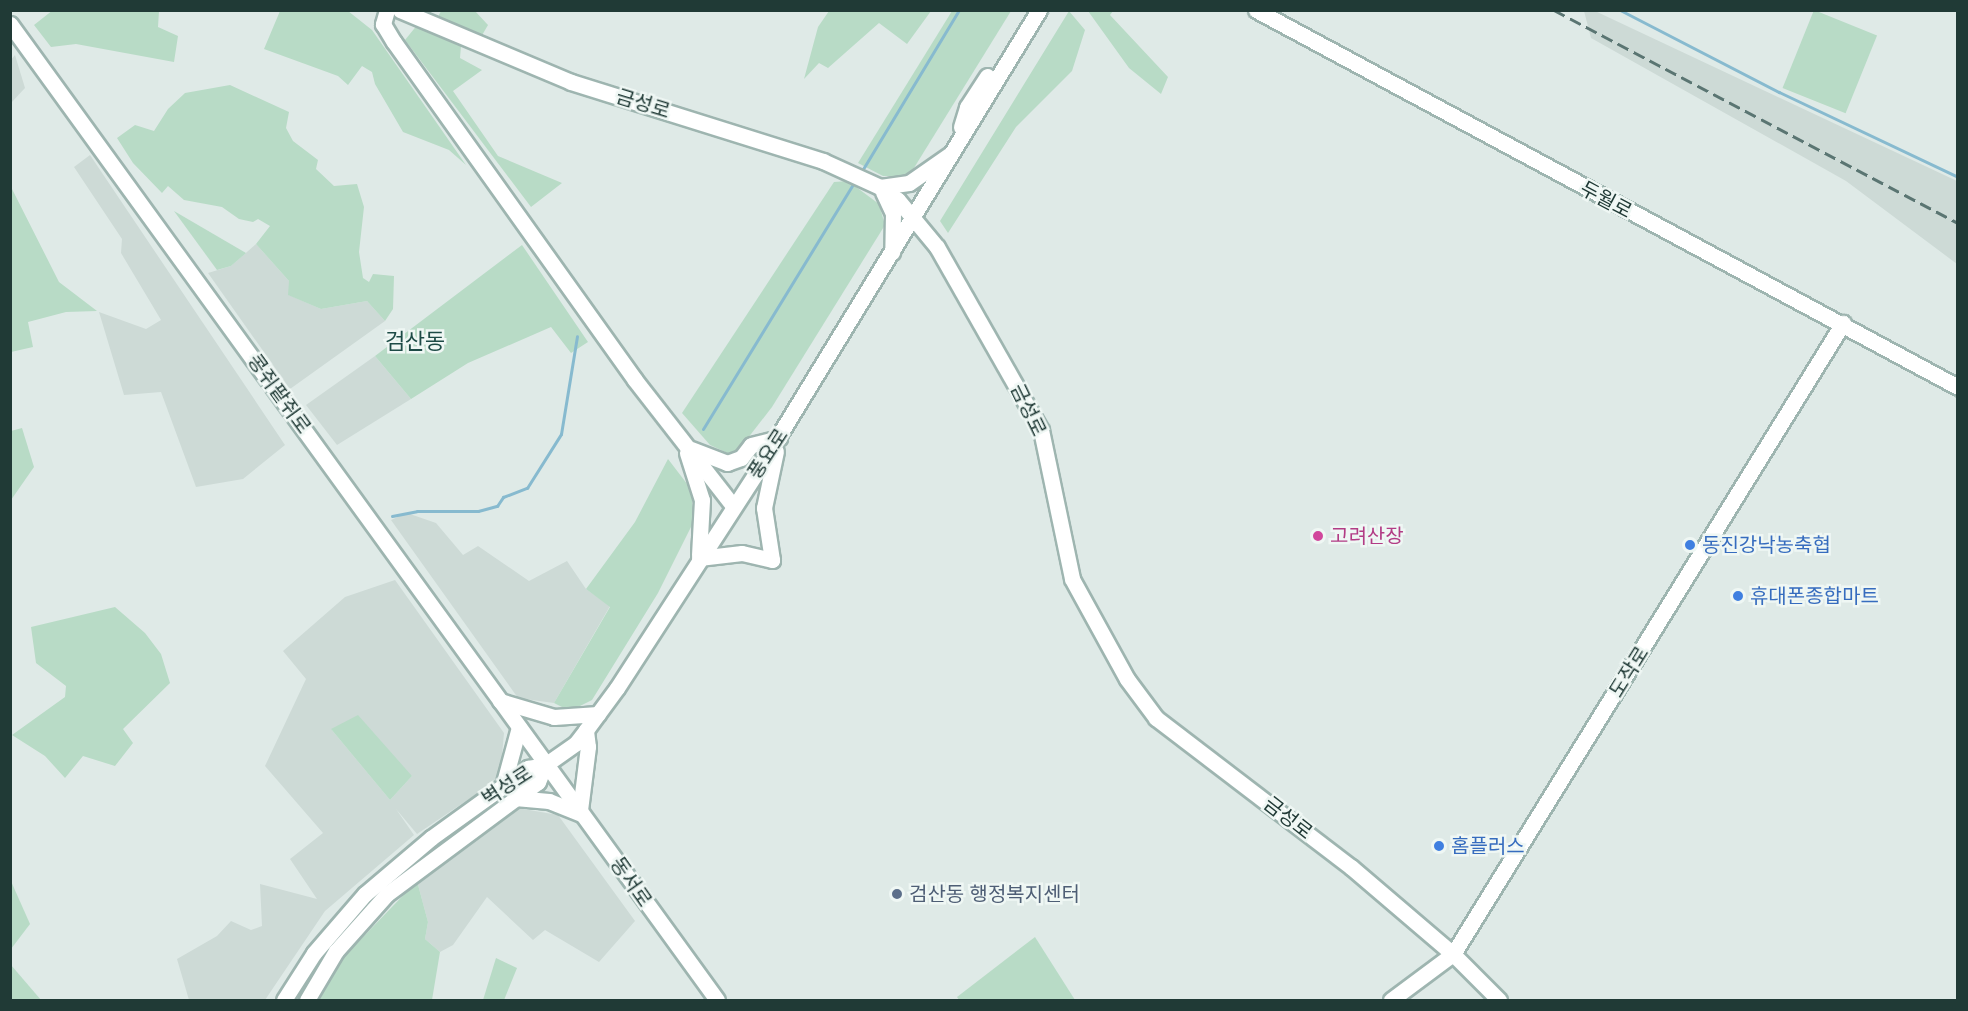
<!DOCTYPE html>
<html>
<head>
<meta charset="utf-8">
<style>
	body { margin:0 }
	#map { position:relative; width:1968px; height:1011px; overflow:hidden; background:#dfeae7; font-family:"PT Sans","Noto Sans KR",sans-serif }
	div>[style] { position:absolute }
	.built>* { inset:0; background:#cddad6 }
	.green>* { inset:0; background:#b8dbc6; transform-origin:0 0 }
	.stream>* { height:3px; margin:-1.5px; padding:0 1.5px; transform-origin:1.5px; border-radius:1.5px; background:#87bacf }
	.roads { filter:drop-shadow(2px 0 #9eb5b0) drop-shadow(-2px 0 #9eb5b0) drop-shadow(0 2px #9eb5b0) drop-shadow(0 -2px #9eb5b0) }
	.secondary>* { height:15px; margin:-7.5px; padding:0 7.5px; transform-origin:7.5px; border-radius:7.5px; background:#fff }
	.rail>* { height:3px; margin-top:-1.5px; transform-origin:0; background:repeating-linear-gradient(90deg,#5a7572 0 12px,transparent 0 18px) }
	.dots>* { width:16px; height:16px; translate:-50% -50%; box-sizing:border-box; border:3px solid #eff7f4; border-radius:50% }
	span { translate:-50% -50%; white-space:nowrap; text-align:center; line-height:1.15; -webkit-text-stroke:5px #eff7f4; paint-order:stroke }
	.street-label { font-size:20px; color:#203a36 }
	.hotel-label { font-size:20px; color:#b23c85 }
	.left { translate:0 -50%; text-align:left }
	.shop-label { font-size:20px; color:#366cbe }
	.service-label { font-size:20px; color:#4e5e75 }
	.quarter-label { font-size:22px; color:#1d4b46 }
	.frame { position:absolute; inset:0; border:12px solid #203a36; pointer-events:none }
</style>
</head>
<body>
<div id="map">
	<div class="built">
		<i style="clip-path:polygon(1584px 11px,1595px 11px,1957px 181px,1957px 264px,1846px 181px,1591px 38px)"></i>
		<i style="clip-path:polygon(15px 55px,25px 88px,11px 103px,10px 61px)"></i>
		<i style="clip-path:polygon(90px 155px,285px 445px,243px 479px,196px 487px,161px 392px,124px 395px,99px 312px,146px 329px,161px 320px,121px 253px,122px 239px,74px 167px)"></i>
		<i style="clip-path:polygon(256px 244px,289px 281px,289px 295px,321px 309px,367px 301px,385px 321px,290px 389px,208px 273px,231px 266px)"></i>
		<i style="clip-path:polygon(375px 356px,411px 399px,337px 445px,306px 405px)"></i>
		<i style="clip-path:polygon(407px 513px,436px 523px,463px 555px,478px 546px,529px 581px,567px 561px,586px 589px,610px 606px,554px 703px,518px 698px,391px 520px)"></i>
		<i style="clip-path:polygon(evenodd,395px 580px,504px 733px,500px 778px,417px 834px,396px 809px,414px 835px,325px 911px,265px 1000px,189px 1000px,177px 959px,217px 936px,231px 921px,251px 930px,262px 926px,260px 884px,317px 899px,290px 859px,323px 833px,265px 766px,306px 679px,283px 651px,345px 597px,395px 580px,331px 729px,412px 776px,390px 800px,331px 729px)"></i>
		<i style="clip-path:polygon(518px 808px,558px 815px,635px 921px,599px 962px,545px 930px,533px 940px,487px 897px,453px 945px,440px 952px,425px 939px,428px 922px,417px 881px)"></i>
	</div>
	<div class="green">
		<i style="clip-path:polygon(53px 10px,159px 11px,158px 27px,178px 36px,174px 62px,76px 44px,51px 47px,34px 25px)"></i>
		<i style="clip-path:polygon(876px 10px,931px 11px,907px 44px,879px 23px,828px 68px,819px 63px,804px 79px,818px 27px,829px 11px)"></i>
		<i style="left:1814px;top:10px;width:68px;height:84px;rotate:22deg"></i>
		<i style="clip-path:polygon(280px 11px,348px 11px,372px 30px,466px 165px,449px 150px,403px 132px,375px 84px,372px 72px,362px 66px,348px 85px,338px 76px,264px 49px)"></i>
		<i style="clip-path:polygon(441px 11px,475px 11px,488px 25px,481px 37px,436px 21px)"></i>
		<i style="clip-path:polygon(952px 11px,1011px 11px,909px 176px,883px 176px,858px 163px)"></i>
		<i style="clip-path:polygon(1069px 11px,1085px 30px,1072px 71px,1016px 127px,948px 233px,940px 221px)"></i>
		<i style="clip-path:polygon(1088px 11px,1113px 11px,1110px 15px,1168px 77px,1161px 94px,1129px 68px)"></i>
		<i style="clip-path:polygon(418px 24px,461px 46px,460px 58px,482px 70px,453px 91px,498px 156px,562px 183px,531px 207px,405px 40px)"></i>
		<i style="clip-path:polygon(230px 85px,289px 112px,286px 128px,293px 141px,318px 160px,316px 169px,334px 186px,357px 184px,364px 207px,359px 252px,363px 278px,369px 282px,373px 274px,394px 276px,393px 309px,385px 321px,367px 301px,321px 309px,288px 295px,289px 281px,256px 244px,270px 226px,258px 219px,253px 222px,239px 219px,222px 207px,184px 200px,168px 186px,162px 193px,133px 163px,117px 138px,135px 125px,154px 131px,168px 109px,185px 93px)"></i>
		<i style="clip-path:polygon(848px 181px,879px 204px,885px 225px,772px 407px,734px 456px,710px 445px,682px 413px,834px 182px)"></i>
		<i style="clip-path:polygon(11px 187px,59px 282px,97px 311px,66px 312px,28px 322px,33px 347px,11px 352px)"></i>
		<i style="clip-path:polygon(174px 211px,246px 253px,231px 266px,217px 270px)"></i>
		<i style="clip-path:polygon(522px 245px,588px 342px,571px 353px,551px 327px,468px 363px,411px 399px,375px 356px)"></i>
		<i style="clip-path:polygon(22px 428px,34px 467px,11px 500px,11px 431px)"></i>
		<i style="clip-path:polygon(668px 459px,691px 489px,694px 521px,658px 593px,592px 700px,570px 711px,554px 703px,610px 607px,586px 589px,635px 522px)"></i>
		<i style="clip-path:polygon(115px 607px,145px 633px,161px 654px,170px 683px,123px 729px,133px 743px,115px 766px,83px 756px,65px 778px,45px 756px,12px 735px,65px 697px,66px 686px,36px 663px,31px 627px)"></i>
		<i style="clip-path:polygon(358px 715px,412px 776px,390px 800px,331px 729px)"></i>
		<i style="clip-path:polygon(10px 879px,30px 924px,11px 949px,10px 949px)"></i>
		<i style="clip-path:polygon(417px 881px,428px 922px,425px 939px,440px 952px,432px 1000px,314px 1000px,337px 964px)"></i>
		<i style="clip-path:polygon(1035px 937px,1075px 1000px,959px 1000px,957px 997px)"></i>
		<i style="clip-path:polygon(496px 958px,517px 968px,504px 1000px,483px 1000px)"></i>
		<i style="clip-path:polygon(11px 965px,41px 1000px,11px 1000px)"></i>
	</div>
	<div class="stream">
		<i style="left:1620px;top:10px;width:179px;rotate:27.3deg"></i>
		<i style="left:1779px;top:92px;width:198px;rotate:25.4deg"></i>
		<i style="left:863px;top:169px;width:186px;rotate:-58.9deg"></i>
		<i style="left:703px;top:429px;width:289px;rotate:-58.5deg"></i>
		<i style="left:392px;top:516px;width:25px;rotate:-11deg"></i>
		<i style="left:417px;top:511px;width:61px"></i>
		<i style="left:478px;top:511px;width:20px;rotate:-15deg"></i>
		<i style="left:497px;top:506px;width:11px;rotate:-56deg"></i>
		<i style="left:503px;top:497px;width:26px;rotate:-21deg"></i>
		<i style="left:527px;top:488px;width:64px;rotate:-57.8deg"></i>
		<i style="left:561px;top:434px;width:99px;rotate:-80.7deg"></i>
	</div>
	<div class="roads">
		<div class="secondary">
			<i style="left:387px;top:10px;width:15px;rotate:106deg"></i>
			<i style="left:383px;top:24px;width:21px;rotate:59deg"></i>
			<i style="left:394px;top:42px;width:415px;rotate:54.5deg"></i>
			<i style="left:635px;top:380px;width:160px;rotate:52.1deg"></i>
			<i style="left:400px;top:10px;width:186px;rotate:22.8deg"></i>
			<i style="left:571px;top:82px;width:264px;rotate:17.4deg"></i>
			<i style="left:823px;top:161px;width:63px;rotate:24.5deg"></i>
			<i style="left:880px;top:187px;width:22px;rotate:36deg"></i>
			<i style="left:898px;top:200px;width:61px;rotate:50.3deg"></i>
			<i style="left:937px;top:247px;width:210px;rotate:60.4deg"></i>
			<i style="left:1041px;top:430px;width:152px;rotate:78.2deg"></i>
			<i style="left:1072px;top:579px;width:114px;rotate:61.2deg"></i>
			<i style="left:1127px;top:679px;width:49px;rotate:53.4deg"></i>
			<i style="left:1156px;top:718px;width:245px;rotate:37.4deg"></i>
			<i style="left:1351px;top:867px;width:134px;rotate:40.5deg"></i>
			<i style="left:1453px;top:954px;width:65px;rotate:45deg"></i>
			<i style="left:1256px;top:10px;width:797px;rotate:28.24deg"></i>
			<i style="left:10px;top:24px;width:1205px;rotate:54.08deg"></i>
			<i style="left:961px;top:127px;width:21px;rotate:-73deg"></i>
			<i style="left:967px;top:107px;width:37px;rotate:-57deg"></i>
			<i style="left:880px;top:187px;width:29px;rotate:-8deg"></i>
			<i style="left:909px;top:183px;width:49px;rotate:-35deg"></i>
			<i style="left:883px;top:192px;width:23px;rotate:65deg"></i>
			<i style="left:893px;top:213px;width:39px;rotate:91deg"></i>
			<i style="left:691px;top:449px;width:39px;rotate:21deg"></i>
			<i style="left:727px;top:463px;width:15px;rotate:-20deg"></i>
			<i style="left:741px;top:458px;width:16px;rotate:-52deg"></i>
			<i style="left:751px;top:445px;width:29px;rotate:-14deg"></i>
			<i style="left:687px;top:453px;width:49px;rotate:72.3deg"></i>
			<i style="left:702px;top:500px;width:55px;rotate:93.1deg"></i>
			<i style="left:699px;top:558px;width:43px;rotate:-6.6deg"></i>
			<i style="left:742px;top:553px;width:31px;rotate:13deg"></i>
			<i style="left:772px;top:560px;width:53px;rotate:-98.7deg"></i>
			<i style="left:764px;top:508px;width:58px;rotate:-78.1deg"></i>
			<i style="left:500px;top:701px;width:56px;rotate:16.5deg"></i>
			<i style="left:554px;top:717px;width:44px;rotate:-3.9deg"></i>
			<i style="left:503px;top:786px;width:61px;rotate:-74.8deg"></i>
			<i style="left:515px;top:798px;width:34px;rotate:5deg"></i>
			<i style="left:549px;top:801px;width:35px;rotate:22deg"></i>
			<i style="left:580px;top:810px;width:64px;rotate:-82.8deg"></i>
			<i style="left:588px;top:747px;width:17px;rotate:-97deg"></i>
			<i style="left:284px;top:1000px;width:56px;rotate:-57.4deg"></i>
			<i style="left:314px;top:953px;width:78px;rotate:-49.2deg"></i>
			<i style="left:365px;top:894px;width:87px;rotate:-40.3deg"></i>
			<i style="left:431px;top:838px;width:120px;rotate:-35.8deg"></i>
			<i style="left:528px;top:768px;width:17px;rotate:-10deg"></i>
			<i style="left:545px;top:765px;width:38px;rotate:-35deg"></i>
			<i style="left:576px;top:743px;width:16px;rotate:-52deg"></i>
			<i style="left:586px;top:730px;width:52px;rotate:-53.6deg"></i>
			<i style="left:617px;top:688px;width:256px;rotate:-57.1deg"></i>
			<i style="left:756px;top:473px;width:543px;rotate:-58.57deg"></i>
			<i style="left:307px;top:1000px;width:57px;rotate:-59.4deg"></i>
			<i style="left:336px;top:951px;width:76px;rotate:-48.2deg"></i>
			<i style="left:387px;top:894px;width:188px;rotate:-36.6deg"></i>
			<i style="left:538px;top:782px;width:18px;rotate:-68deg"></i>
			<i style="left:1391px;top:1000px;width:77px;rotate:-36.6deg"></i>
			<i style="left:1453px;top:954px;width:742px;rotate:-58.28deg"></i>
		</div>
	</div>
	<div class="rail">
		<i style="left:1554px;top:10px;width:457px;rotate:27.8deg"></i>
	</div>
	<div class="dots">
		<i style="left:1318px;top:536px;background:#d1479c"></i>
		<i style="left:1690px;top:545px;background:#3f7fe0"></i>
		<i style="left:1738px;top:596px;background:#3f7fe0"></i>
		<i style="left:1439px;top:846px;background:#3f7fe0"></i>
		<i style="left:897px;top:894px;background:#5c6f8a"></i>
	</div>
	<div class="street-label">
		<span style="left:643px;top:104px;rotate:17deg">금성로</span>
		<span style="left:1606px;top:200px;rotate:28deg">두월로</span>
		<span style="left:279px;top:394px;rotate:54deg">콩쥐팥쥐로</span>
		<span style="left:1028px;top:410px;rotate:64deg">금성로</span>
		<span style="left:768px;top:454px;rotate:-57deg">풍요로</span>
		<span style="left:1629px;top:672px;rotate:-58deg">도작로</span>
		<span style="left:507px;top:786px;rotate:-33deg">벽성로</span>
		<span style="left:1288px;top:818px;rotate:38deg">금성로</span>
		<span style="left:631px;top:882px;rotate:55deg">동서로</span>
	</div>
	<div class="hotel-label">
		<span class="left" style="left:1330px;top:536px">고려산장</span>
	</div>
	<div class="shop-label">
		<span class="left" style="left:1702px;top:545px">동진강낙농축협</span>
		<span class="left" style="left:1750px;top:596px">휴대폰종합마트</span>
		<span class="left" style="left:1451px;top:846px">홈플러스</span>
	</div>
	<div class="service-label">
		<span class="left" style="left:909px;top:894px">검산동 행정복지센터</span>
	</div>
	<div class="quarter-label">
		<span style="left:415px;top:342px">검산동</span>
	</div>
	<div class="frame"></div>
</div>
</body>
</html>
